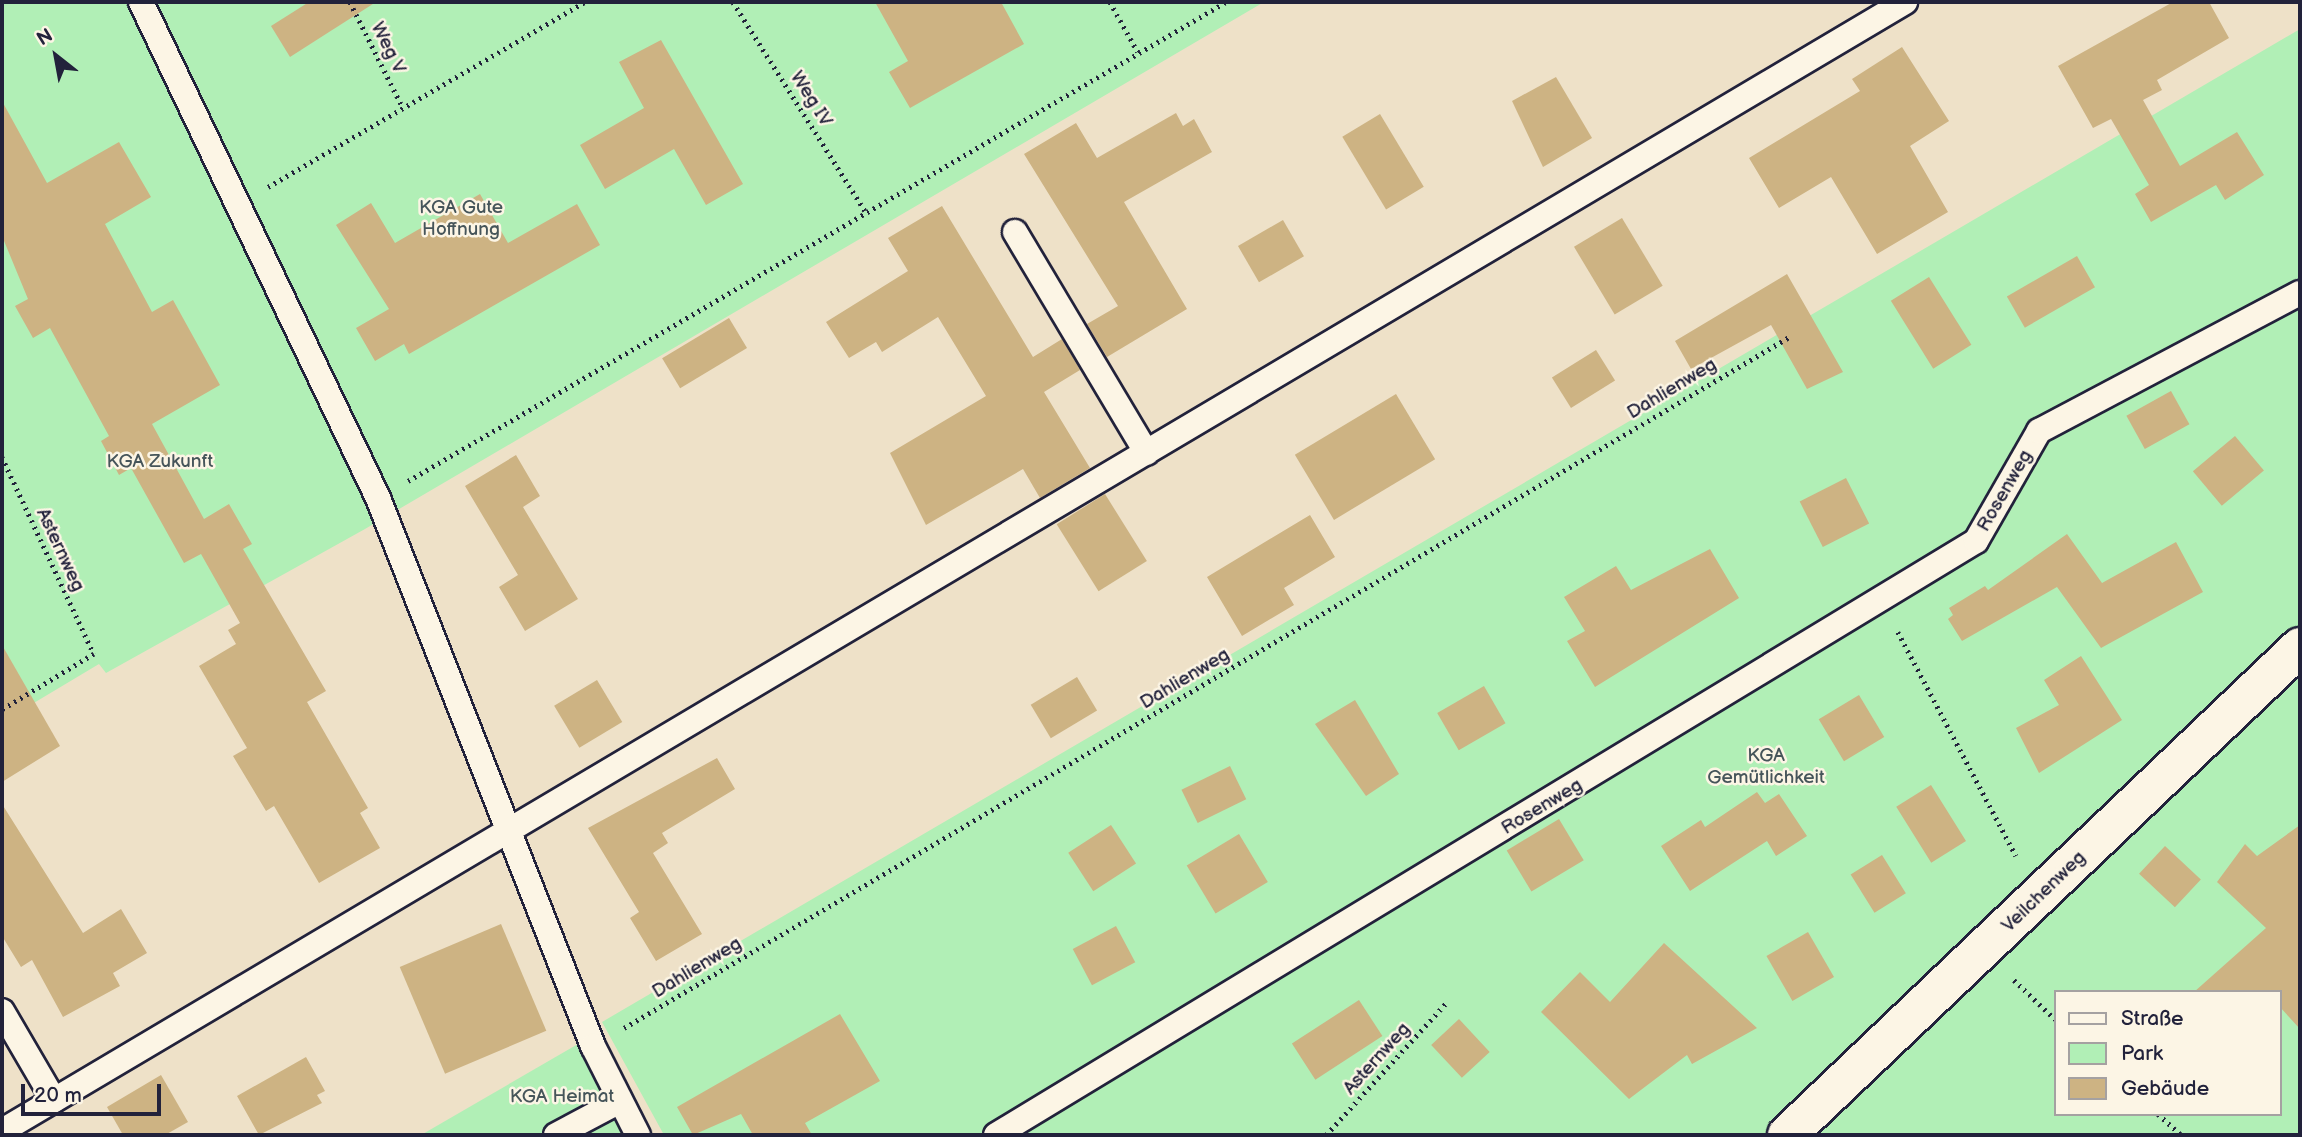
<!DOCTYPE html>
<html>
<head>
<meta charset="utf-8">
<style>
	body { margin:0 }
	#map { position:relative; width:2302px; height:1137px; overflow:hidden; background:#eee1c8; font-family:"Balsamiq Sans",sans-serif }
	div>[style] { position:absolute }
	.green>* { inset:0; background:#b1efb6 }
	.building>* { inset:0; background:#cdb383; transform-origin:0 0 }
	.path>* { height:4.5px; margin-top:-2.25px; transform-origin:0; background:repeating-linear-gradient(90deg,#22223b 0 2px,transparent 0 7px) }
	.roads { filter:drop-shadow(2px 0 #22223b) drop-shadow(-2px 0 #22223b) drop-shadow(0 2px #22223b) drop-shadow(0 -2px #22223b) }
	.service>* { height:24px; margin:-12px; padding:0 12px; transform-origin:12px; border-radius:12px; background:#fcf5e5 }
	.minor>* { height:38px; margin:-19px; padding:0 19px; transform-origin:19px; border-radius:19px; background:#fcf5e5 }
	span { translate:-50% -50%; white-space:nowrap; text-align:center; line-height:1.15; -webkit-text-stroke:5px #fcf5e5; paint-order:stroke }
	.street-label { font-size:19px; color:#22223b }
	.park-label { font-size:19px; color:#46555a }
	.frame { position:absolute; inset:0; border:4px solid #22223b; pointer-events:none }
	.legend { position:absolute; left:2054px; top:990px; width:228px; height:126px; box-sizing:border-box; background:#fcf5e5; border:2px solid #a5a1a1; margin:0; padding:9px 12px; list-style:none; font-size:21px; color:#22223b }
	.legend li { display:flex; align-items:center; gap:14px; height:35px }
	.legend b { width:35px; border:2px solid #a5a1a1 }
	.north { position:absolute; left:21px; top:21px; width:70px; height:70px; -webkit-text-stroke:5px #fcf5e5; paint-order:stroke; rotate:329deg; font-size:19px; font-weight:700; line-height:28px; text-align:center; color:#22223b }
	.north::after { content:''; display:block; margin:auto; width:24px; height:32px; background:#22223b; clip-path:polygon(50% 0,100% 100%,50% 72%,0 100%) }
	.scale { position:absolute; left:21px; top:1084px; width:140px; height:32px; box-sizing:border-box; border:4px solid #22223b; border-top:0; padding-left:9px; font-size:21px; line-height:24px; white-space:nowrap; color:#22223b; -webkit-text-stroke:5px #fcf5e5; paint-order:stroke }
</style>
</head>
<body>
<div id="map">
	<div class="green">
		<i style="clip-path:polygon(2px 2px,1264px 2px,365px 529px,106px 673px,99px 664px,2px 722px)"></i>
		<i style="clip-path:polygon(evenodd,2300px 29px,2300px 1135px,664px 1135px,602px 1022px,2300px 29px,2055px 992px,2279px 992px,2279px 1114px,2055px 1114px,2055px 992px)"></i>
		<i style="clip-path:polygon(578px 1044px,625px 1135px,421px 1135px)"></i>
	</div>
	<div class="building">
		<i style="clip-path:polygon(309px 2px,376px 2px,290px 57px,271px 26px)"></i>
		<i style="clip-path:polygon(875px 2px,1001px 2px,1024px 44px,910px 108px,889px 72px,908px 61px)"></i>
		<i style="clip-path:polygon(2173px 2px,2209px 2px,2229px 38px,2157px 80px,2162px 90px,2143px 100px,2180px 166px,2237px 132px,2264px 175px,2225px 200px,2216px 185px,2151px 222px,2135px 194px,2149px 185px,2111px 119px,2093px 128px,2058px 66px)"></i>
		<i style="clip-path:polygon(661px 40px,743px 184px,706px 205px,674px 149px,605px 189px,580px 145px,644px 108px,619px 62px)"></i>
		<i style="clip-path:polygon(1902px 47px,1949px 121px,1910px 146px,1948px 212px,1877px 254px,1831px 177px,1779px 208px,1749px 158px,1860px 91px,1852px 79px)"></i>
		<i style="clip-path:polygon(1556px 77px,1592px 138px,1543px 167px,1512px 101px)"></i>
		<i style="clip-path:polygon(2px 101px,47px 183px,119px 142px,151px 197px,105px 224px,152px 312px,173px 300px,220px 385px,152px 424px,204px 519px,229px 504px,252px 544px,243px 549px,326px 691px,307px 702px,368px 808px,360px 813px,380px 848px,319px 883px,274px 806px,266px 811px,233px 756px,247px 748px,199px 666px,236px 644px,228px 630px,240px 623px,201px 554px,184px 563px,131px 468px,119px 475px,101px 441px,109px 436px,50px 328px,33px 338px,15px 306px,28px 299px,2px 236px)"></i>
		<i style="clip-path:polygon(1176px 113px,1183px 126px,1194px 119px,1212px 152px,1124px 202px,1187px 309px,1107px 357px,1087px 324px,1118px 306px,1024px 154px,1076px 123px,1097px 158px)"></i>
		<i style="left:1380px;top:114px;width:85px;height:44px;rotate:59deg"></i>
		<i style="clip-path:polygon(480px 194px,508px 243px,577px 204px,600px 245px,409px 354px,404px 344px,375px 361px,356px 328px,389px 309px,336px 225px,371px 203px,395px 243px)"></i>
		<i style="clip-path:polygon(942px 206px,1033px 357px,1062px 339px,1080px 370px,1044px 392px,1090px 468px,1040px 498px,1023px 469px,926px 525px,890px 453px,986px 396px,938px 317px,882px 352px,876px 342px,849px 358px,826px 322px,908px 271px,888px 238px)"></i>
		<i style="left:1622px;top:218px;width:79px;height:56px;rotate:59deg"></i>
		<i style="left:1283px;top:220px;width:42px;height:52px;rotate:60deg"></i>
		<i style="left:2077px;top:256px;width:36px;height:81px;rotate:60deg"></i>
		<i style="clip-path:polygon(1787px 274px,1843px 372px,1807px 389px,1771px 325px,1691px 369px,1675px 341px)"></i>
		<i style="left:1929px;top:277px;width:80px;height:45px;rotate:58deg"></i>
		<i style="left:729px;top:318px;width:35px;height:78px;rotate:59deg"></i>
		<i style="left:1596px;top:350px;width:36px;height:52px;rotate:58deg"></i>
		<i style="left:2171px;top:391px;width:38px;height:51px;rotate:61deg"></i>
		<i style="left:1396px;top:394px;width:76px;height:118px;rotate:59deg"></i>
		<i style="left:2235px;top:436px;width:45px;height:55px;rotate:50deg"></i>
		<i style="clip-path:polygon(516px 455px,540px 496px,523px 507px,578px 599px,525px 631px,499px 587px,518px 575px,465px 486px)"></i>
		<i style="left:1846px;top:478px;width:51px;height:52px;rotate:63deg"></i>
		<i style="left:1105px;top:494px;width:79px;height:57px;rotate:58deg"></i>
		<i style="clip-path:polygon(1310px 515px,1335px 557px,1284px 588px,1294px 605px,1242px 636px,1207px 577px)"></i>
		<i style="clip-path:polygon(2067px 534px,2102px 583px,2176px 542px,2203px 592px,2101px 648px,2057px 587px,1962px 641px,1948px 619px,1953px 615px,1949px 608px,1985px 586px,1988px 590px)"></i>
		<i style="clip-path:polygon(1710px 549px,1739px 598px,1595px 687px,1567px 641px,1585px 631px,1564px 597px,1616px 566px,1631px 590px)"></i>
		<i style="clip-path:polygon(2px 645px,60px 746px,2px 782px)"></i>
		<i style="clip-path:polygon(2081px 656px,2122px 720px,2039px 773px,2016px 728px,2059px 705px,2044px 680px)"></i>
		<i style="left:1077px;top:677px;width:39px;height:54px;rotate:59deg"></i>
		<i style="left:597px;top:680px;width:49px;height:50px;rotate:59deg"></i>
		<i style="left:1484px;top:686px;width:43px;height:54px;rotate:60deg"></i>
		<i style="left:1859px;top:695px;width:49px;height:47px;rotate:59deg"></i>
		<i style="clip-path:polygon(1355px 700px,1399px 774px,1366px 796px,1315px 724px)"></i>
		<i style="clip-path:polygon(717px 758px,735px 789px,662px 833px,668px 843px,653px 853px,702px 934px,656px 961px,630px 918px,639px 912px,588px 828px)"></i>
		<i style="left:1230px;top:766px;width:37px;height:54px;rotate:64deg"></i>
		<i style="left:1931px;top:785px;width:66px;height:41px;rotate:58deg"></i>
		<i style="clip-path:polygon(1757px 792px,1765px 803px,1779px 794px,1807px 836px,1776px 856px,1767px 841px,1690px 891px,1661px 846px,1701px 820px,1705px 827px)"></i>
		<i style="clip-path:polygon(2px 804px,83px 933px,121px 909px,147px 953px,113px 973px,120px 986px,63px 1017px,32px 960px,21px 967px,2px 936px)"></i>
		<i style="left:1559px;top:819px;width:48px;height:61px;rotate:59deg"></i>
		<i style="left:1111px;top:825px;width:46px;height:51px;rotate:57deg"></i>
		<i style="clip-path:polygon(2300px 825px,2300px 1029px,2279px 1006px,2279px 992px,2194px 992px,2266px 928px,2217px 882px,2245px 844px,2257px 856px)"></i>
		<i style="left:1239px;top:834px;width:56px;height:61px;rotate:59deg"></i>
		<i style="left:2165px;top:846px;width:49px;height:38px;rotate:43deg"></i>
		<i style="left:1882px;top:855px;width:45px;height:37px;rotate:58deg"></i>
		<i style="left:501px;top:924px;width:116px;height:110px;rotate:67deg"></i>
		<i style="left:1116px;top:926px;width:41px;height:49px;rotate:62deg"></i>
		<i style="left:1808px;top:932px;width:52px;height:48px;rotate:60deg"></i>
		<i style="clip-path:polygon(1664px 943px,1757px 1028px,1692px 1064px,1687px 1055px,1629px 1099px,1541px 1012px,1580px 972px,1610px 1002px)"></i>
		<i style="left:1359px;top:1000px;width:43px;height:80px;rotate:57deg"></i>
		<i style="clip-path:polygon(840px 1014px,880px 1081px,805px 1123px,812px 1135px,753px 1135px,741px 1114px,693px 1135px,677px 1107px)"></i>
		<i style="left:1459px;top:1019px;width:45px;height:38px;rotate:47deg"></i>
		<i style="clip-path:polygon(306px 1057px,325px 1091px,317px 1095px,322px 1103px,259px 1135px,237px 1096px)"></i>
		<i style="clip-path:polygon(161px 1075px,188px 1122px,165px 1135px,123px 1135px,107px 1107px)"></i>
	</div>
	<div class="path">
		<i style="left:350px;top:2px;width:116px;rotate:63.4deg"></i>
		<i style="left:733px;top:2px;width:247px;rotate:57.7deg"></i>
		<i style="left:1110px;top:2px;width:57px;rotate:60.8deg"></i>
		<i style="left:268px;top:187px;width:366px;rotate:-30.3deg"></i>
		<i style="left:2px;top:457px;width:217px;rotate:65deg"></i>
		<i style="left:94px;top:654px;width:108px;rotate:148.7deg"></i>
		<i style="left:408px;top:481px;width:948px;rotate:-30.35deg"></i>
		<i style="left:1898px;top:632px;width:253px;rotate:62.2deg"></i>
		<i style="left:2014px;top:980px;width:57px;rotate:43.6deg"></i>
		<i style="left:624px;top:1028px;width:1357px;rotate:-30.67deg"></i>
		<i style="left:2158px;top:1114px;width:31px;rotate:42deg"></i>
		<i style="left:1326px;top:1135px;width:181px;rotate:-47.7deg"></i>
	</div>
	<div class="roads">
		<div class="service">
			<i style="left:141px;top:2px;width:550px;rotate:64.46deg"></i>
			<i style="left:378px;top:498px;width:589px;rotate:68.58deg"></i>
			<i style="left:593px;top:1046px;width:100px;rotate:63.2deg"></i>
			<i style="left:1015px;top:232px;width:257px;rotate:59.2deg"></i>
			<i style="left:2px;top:1011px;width:103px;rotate:59.7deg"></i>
			<i style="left:2px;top:1131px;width:2213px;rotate:-30.68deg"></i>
			<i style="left:556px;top:1135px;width:70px;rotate:-28deg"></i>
			<i style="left:996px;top:1135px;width:1146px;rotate:-31.22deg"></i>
			<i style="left:1976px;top:541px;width:127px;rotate:-60.2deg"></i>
			<i style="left:2039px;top:431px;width:295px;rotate:-27.9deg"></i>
		</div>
		<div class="minor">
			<i style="left:1787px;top:1135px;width:708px;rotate:-43.57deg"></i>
		</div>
	</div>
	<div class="street-label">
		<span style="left:388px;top:48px;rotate:64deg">Weg V</span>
		<span style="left:811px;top:99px;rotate:58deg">Weg IV</span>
		<span style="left:1672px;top:389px;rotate:-31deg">Dahlienweg</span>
		<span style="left:2005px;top:491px;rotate:-60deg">Rosenweg</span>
		<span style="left:60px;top:550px;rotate:65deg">Asternweg</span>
		<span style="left:1185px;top:679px;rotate:-31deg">Dahlienweg</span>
		<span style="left:1542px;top:807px;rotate:-31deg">Rosenweg</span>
		<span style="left:2044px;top:892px;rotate:-44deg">Veilchenweg</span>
		<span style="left:697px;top:968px;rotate:-31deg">Dahlienweg</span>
		<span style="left:1377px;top:1059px;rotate:-48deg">Asternweg</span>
	</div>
	<div class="park-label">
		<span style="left:461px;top:219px">KGA Gute<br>Hoffnung</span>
		<span style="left:160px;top:462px">KGA Zukunft</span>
		<span style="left:1766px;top:767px">KGA<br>Gemütlichkeit</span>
		<span style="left:562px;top:1097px">KGA Heimat</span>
	</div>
	<div class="frame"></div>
	<ul class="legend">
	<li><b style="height:9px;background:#fcf5e5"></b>Straße</li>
	<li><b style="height:19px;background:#b1efb6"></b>Park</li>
	<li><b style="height:19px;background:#cdb383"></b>Gebäude</li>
	</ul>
	<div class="north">N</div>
	<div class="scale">20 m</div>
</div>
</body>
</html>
